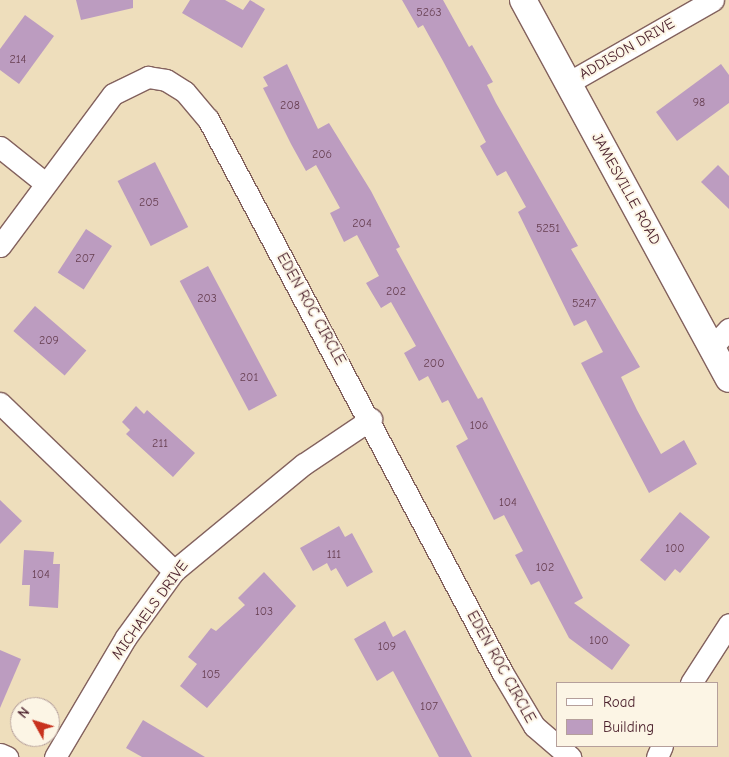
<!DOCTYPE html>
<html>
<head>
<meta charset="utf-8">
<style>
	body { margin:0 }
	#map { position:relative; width:729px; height:757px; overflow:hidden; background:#eedebc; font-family:"Comic Neue",sans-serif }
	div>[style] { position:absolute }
	.building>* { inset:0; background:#bc9cc0; transform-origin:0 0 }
	.roads { filter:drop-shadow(1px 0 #83625e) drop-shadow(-1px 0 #83625e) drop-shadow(0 1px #83625e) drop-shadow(0 -1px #83625e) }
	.minor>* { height:21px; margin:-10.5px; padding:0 10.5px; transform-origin:10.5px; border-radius:10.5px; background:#fff }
	.tertiary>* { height:26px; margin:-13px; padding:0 13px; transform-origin:13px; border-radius:13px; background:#fff }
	span { translate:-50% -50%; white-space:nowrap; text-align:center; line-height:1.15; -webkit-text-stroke:4px #fcf5e5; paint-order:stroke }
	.number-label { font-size:12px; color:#663e50 }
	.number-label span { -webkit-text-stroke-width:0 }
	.street-label { font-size:15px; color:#4a1f2b }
	.legend { position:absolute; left:556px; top:682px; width:162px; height:65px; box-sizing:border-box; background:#fcf5e5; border:1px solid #b59f9b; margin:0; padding:6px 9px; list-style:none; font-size:15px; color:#4a1f2b }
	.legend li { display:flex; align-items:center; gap:10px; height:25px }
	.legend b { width:25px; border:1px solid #b59f9b }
	.north { position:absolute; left:10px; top:697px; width:50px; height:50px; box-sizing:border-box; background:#fcf5e5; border:1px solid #b59f9b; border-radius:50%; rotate:309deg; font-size:14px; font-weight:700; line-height:20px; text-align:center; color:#4a1f2b }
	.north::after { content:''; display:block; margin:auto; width:18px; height:22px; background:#c8321e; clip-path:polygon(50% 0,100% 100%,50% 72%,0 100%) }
</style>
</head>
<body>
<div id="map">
	<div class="building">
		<i style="clip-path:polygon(76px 0,133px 0,133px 8px,81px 20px)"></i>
		<i style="clip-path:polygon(190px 0,225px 0,243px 10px,250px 0,265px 9px,242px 48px,182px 13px)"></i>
		<i style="clip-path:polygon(402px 0,443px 0,469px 47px,472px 45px,493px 82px,487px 85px,496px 103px,578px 246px,571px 249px,640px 367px,621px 377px,637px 410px,661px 454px,684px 440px,697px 464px,649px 493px,581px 363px,603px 352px,586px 320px,574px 326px,518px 212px,526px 207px,506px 171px,497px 176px,480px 146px,486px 142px,443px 61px,423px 25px,418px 28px)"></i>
		<i style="clip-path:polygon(25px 15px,54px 36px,19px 84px,0 70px,0 49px)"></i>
		<i style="clip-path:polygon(287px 64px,318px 129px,329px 123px,371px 191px,400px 247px,396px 249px,478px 399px,482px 397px,583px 598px,574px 603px,630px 645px,612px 670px,569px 638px,539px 581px,531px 585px,515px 555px,523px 551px,504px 515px,494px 520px,456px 446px,468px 439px,448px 400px,442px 403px,428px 376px,419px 381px,404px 353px,416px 346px,391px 302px,381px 308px,366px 283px,379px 276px,357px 235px,344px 242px,330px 213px,340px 208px,316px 165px,306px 171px,291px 144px,263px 88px,268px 86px,263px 77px)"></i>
		<i style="clip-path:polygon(721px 64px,729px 75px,729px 103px,677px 141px,656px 112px)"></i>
		<i style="left:155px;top:162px;width:73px;height:42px;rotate:63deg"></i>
		<i style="clip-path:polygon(718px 165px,729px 176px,729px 209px,701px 182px)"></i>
		<i style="left:86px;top:229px;width:31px;height:52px;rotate:33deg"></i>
		<i style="left:208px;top:266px;width:147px;height:32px;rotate:62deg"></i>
		<i style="left:35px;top:306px;width:68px;height:33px;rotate:41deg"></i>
		<i style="clip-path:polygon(136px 406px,144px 414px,147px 410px,195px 453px,173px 477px,126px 434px,130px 430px,122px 422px)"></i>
		<i style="clip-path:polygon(0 500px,22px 521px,0 544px)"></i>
		<i style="clip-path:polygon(680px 512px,710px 537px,680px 573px,675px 569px,665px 581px,640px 560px)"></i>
		<i style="clip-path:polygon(339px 526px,345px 537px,352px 533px,373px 572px,347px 587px,336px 568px,331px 571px,327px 563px,313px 571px,300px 548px)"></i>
		<i style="clip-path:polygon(24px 550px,54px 552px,53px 564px,60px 564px,58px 608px,29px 606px,30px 585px,22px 585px)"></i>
		<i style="clip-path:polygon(264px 572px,296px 606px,207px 708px,180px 686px,197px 664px,188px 657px,211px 628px,216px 631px,245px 605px,238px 598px)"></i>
		<i style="clip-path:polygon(385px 621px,393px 637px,405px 630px,472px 757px,439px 757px,393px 671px,377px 681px,354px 639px)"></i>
		<i style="clip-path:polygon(0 650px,21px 659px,0 708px)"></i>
		<i style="clip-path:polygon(143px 720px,205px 757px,142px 757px,126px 748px)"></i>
	</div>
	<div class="roads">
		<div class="minor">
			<i style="left:568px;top:83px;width:167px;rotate:-29.8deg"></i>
			<i style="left:0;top:147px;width:58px;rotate:38.7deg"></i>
			<i style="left:0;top:246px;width:189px;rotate:-53.4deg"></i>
			<i style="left:113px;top:94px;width:39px;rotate:-26deg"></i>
			<i style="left:148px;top:77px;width:18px;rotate:9deg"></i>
			<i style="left:166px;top:80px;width:22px;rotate:32deg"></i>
			<i style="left:185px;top:92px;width:35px;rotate:50deg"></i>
			<i style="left:208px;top:119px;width:626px;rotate:62deg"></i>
			<i style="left:502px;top:672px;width:63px;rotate:59.3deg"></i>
			<i style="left:534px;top:726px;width:48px;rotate:40.7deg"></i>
			<i style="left:712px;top:347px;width:25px;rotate:-47deg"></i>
			<i style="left:0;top:403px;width:242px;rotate:44deg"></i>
			<i style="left:691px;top:683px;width:70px;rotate:-57.2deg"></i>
			<i style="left:0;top:754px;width:8px;rotate:23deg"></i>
			<i style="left:55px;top:757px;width:139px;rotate:-59.4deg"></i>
			<i style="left:126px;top:637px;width:82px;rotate:-54deg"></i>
			<i style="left:174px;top:571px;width:168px;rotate:-39.5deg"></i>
			<i style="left:304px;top:464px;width:81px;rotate:-33.9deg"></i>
			<i style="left:657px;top:757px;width:12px;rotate:-66deg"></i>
		</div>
		<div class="tertiary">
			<i style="left:523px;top:0;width:431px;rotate:61.5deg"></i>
		</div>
	</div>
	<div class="number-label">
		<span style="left:429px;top:13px">5263</span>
		<span style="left:18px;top:60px">214</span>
		<span style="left:699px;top:103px">98</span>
		<span style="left:290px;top:106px">208</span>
		<span style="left:322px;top:155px">206</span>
		<span style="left:149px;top:203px">205</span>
		<span style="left:362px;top:224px">204</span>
		<span style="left:548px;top:229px">5251</span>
		<span style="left:85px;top:259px">207</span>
		<span style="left:396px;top:292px">202</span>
		<span style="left:207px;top:299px">203</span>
		<span style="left:584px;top:304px">5247</span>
		<span style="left:49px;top:341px">209</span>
		<span style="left:434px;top:364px">200</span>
		<span style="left:249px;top:378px">201</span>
		<span style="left:479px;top:426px">106</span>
		<span style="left:160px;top:444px">211</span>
		<span style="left:508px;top:503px">104</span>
		<span style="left:675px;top:549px">100</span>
		<span style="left:334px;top:555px">111</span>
		<span style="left:545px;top:568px">102</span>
		<span style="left:41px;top:575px">104</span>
		<span style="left:264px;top:612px">103</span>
		<span style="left:599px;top:641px">100</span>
		<span style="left:387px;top:647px">109</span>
		<span style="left:211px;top:675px">105</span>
		<span style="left:429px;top:707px">107</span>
	</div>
	<div class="street-label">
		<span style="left:627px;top:49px;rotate:-30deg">ADDISON DRIVE</span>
		<span style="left:626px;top:189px;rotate:61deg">JAMESVILLE ROAD</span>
		<span style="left:311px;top:309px;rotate:61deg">EDEN ROC CIRCLE</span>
		<span style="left:150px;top:610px;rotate:-54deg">MICHAELS DRIVE</span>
		<span style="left:501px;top:667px;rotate:61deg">EDEN ROC CIRCLE</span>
	</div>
	<ul class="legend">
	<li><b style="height:6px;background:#fff"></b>Road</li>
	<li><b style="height:14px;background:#bc9cc0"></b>Building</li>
	</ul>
	<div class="north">N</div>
</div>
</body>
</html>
